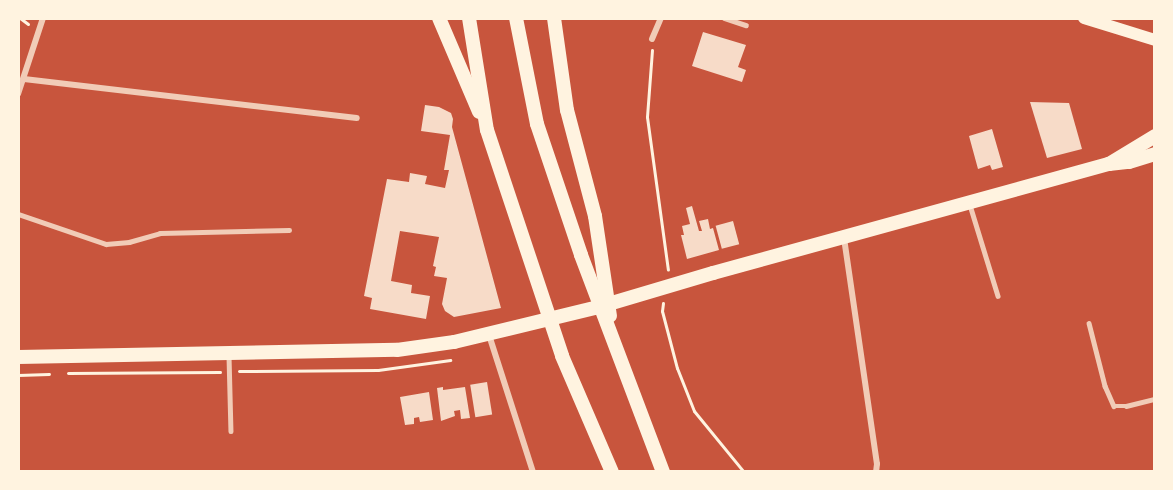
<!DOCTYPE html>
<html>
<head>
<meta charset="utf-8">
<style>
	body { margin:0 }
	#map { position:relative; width:1173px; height:490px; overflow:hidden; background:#c8553d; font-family:"Space Grotesk",sans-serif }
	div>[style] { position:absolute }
	.building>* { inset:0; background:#f7dbc8; transform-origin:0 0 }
	.path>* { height:3px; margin:-1.5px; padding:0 1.5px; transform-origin:1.5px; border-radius:1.5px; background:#fff3e0 }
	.service>* { height:4.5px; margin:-2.25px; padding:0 2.25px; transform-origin:2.25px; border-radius:2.25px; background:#f1ccb7 }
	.minor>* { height:6px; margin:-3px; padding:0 3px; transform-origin:3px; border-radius:3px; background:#f1ccb7 }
	.secondary>* { height:12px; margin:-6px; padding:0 6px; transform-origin:6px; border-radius:6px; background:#fff3e0 }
	.primary>* { height:14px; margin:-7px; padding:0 7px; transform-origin:7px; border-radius:7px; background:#fff3e0 }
	.trunk>* { height:14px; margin:-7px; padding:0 7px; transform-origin:7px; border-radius:7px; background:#fff3e0 }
	span { translate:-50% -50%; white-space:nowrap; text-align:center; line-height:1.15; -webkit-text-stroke:4.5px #fff3e0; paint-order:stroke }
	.frame { position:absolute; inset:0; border:20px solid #fff3e0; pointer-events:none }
</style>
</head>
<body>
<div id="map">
	<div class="building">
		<i style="clip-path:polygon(703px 32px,746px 45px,738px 67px,746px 70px,742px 82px,692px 66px)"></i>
		<i style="clip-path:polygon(1030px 102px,1069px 103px,1082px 149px,1047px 158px)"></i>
		<i style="clip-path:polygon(425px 105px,439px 107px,451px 113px,453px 119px,452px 127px,501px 308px,454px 317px,445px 311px,442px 304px,447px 278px,434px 276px,436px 267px,433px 266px,439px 237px,400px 231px,391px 281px,412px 285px,411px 293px,430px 296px,426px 319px,370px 309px,372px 298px,364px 296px,387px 179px,409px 182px,410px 173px,427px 176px,425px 184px,445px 188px,449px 170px,444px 170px,450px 135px,421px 131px)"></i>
		<i style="clip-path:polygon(992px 129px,1003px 167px,992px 170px,990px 165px,978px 169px,969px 136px)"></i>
		<i style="clip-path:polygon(692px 206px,699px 231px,702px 231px,699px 221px,708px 219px,710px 229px,713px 228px,719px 250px,687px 259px,681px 235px,684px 235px,682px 226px,690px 224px,686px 208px)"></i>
		<i style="left:733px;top:221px;width:24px;height:18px;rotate:75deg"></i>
		<i style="left:487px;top:382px;width:33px;height:17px;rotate:81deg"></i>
		<i style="clip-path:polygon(443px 387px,443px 390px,465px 387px,470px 418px,461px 419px,460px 410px,454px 411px,455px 416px,441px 421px,437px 388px)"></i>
		<i style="clip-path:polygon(429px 392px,433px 420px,420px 422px,419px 417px,414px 418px,414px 424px,405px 425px,400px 397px)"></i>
	</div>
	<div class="path">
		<i style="left:20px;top:18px;width:10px;rotate:37deg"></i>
		<i style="left:652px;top:50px;width:67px;rotate:94.3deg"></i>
		<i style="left:647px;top:117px;width:154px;rotate:82.2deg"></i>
		<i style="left:663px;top:303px;width:8px;rotate:97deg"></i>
		<i style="left:662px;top:311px;width:59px;rotate:75.3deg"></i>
		<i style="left:677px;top:368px;width:46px;rotate:68.4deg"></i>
		<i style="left:694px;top:411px;width:79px;rotate:50.7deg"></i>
		<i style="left:239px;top:371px;width:139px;rotate:-0.4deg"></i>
		<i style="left:378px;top:370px;width:73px;rotate:-7.9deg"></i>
		<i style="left:68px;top:373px;width:152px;rotate:-0.4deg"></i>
		<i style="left:18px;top:375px;width:31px;rotate:-2deg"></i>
	</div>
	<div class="service">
		<i style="left:724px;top:18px;width:23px;rotate:18deg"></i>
		<i style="left:970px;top:205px;width:95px;rotate:72.9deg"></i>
		<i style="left:18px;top:214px;width:93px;rotate:18.8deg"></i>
		<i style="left:106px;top:244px;width:23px;rotate:-5deg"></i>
		<i style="left:129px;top:242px;width:32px;rotate:-16deg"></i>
		<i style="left:160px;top:233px;width:129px;rotate:-1.3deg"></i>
		<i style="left:1089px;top:323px;width:65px;rotate:75.7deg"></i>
		<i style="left:1105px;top:386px;width:22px;rotate:66deg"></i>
		<i style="left:1114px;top:406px;width:12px"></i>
		<i style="left:1126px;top:406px;width:30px;rotate:-14deg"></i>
		<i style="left:229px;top:356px;width:75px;rotate:88.5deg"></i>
	</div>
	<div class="minor">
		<i style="left:652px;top:39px;width:23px;rotate:-67deg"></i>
		<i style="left:24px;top:79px;width:335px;rotate:6.7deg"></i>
		<i style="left:18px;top:94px;width:80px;rotate:-71.8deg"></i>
		<i style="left:844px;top:238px;width:228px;rotate:81.7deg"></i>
		<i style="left:877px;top:464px;width:8px;rotate:97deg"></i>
		<i style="left:489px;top:335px;width:144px;rotate:72.2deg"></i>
	</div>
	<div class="secondary">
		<i style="left:1084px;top:18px;width:74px;rotate:17.2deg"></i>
	</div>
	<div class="primary">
		<i style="left:1109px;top:164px;width:54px;rotate:-31.3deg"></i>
		<i style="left:18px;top:357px;width:379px;rotate:-1.1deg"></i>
		<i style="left:397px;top:350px;width:58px;rotate:-8deg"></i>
		<i style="left:454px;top:342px;width:145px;rotate:-13.6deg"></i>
		<i style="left:595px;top:308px;width:123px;rotate:-16.5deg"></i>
		<i style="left:713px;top:273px;width:411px;rotate:-15.4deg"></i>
		<i style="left:1109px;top:164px;width:20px;rotate:-6deg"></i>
		<i style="left:1129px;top:162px;width:27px;rotate:-17deg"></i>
	</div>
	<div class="trunk">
		<i style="left:439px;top:18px;width:102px;rotate:66.9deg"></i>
		<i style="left:469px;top:18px;width:113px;rotate:80.9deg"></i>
		<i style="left:487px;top:130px;width:238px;rotate:71.6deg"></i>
		<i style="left:562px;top:356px;width:126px;rotate:66.7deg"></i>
		<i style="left:516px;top:18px;width:108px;rotate:78.8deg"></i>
		<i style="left:537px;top:124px;width:138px;rotate:71.4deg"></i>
		<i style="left:581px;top:255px;width:232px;rotate:69.3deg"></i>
		<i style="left:554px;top:18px;width:93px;rotate:82deg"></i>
		<i style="left:567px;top:110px;width:110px;rotate:75.2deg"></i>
		<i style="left:595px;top:216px;width:101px;rotate:81.5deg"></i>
	</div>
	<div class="frame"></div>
</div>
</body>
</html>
